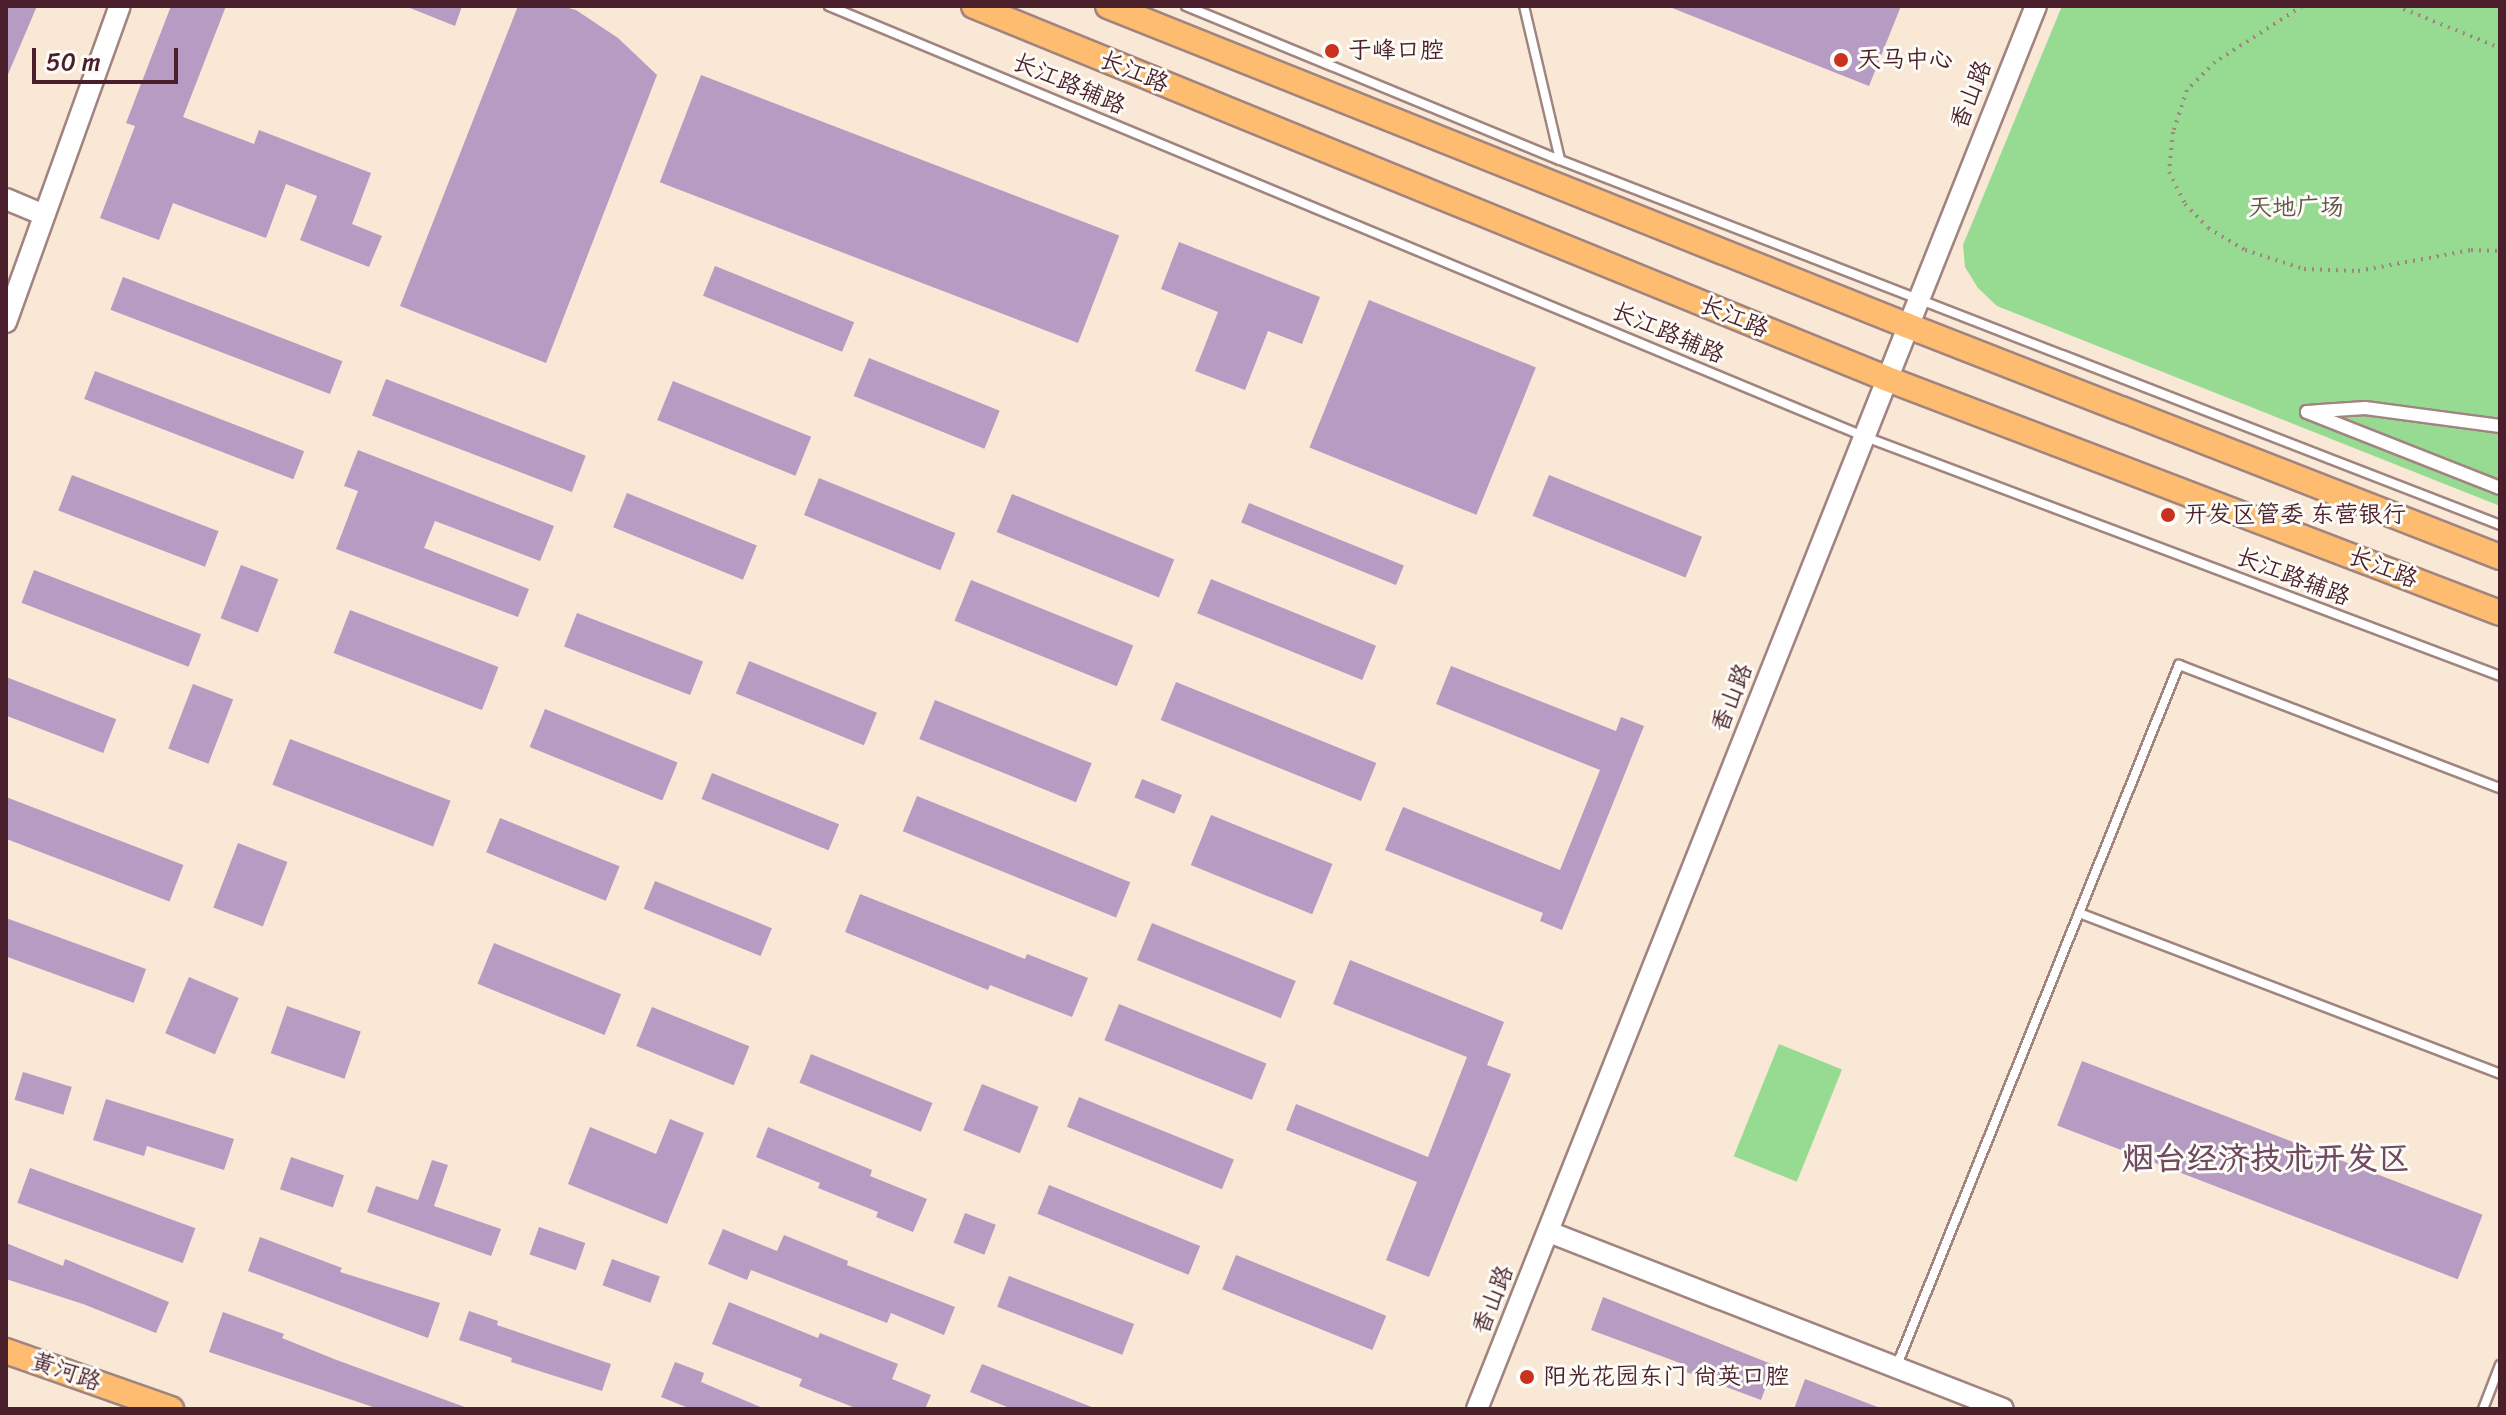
<!DOCTYPE html>
<html>
<head>
<meta charset="utf-8">
<style>
	body { margin:0 }
	#map { position:relative; width:2506px; height:1415px; overflow:hidden; background:#f8e8d5; font-family:Sriracha,"LXGW WenKai TC",sans-serif }
	div>[style] { position:absolute }
	.green>* { inset:0; background:#97db93; transform-origin:0 0 }
	.building>* { inset:0; background:#b69bc2; transform-origin:0 0 }
	.path>* { height:4px; margin-top:-2px; transform-origin:0; background:repeating-linear-gradient(90deg,#a18480 0 2px,transparent 0 8px) }
	.roads { filter:drop-shadow(2px 0 #a18480) drop-shadow(-2px 0 #a18480) drop-shadow(0 2px #a18480) drop-shadow(0 -2px #a18480) }
	.service>* { height:8px; margin:-4px; padding:0 4px; transform-origin:4px; border-radius:4px; background:#fff }
	.pedestrian>* { height:12px; margin:-6px; padding:0 6px; transform-origin:6px; border-radius:6px; background:#fff }
	.tertiary>* { height:20px; margin:-10px; padding:0 10px; transform-origin:10px; border-radius:10px; background:#fff }
	.primary>* { height:24px; margin:-12px; padding:0 12px; transform-origin:12px; border-radius:12px; background:#fdbc6f }
	.dots>* { width:22px; height:22px; translate:-50% -50%; box-sizing:border-box; border:4px solid #fdfcf7; border-radius:50% }
	span { translate:-50% -50%; white-space:nowrap; text-align:center; line-height:1.15; -webkit-text-stroke:6px #fdfcf7; paint-order:stroke }
	.poi-label { font-size:24px; color:#4a1f2b }
	.left { translate:0 -50%; text-align:left }
	.street-label { font-size:24px; color:#4a1f2b }
	.park-label { font-size:24px; color:#61574a }
	.district-label { font-size:32px; color:#704a60; font-weight:700 }
	.frame { position:absolute; inset:0; border:8px solid #4a1f2b; pointer-events:none }
	.scale { position:absolute; left:32px; top:48px; width:146px; height:36px; box-sizing:border-box; border:4px solid #4a1f2b; border-top:0; padding-left:10px; font-size:24px; line-height:28px; white-space:nowrap; color:#4a1f2b; -webkit-text-stroke:6px #fdfcf7; paint-order:stroke }
</style>
</head>
<body>
<div id="map">
	<div class="green">
		<i style="clip-path:polygon(2062px 6px,2500px 6px,2500px 506px,1997px 306px,1978px 288px,1965px 267px,1963px 245px)"></i>
		<i style="left:1779px;top:1044px;width:68px;height:121px;rotate:22deg"></i>
	</div>
	<div class="building">
		<i style="clip-path:polygon(6px 6px,37px 6px,6px 79px)"></i>
		<i style="clip-path:polygon(171px 6px,226px 6px,183px 117px,254px 144px,259px 130px,371px 173px,352px 224px,382px 236px,369px 267px,300px 240px,317px 196px,286px 184px,266px 238px,173px 203px,159px 240px,100px 218px,135px 126px,126px 123px)"></i>
		<i style="clip-path:polygon(405px 6px,462px 6px,455px 26px)"></i>
		<i style="clip-path:polygon(518px 6px,561px 6px,576px 10px,618px 38px,657px 75px,546px 363px,400px 306px)"></i>
		<i style="clip-path:polygon(1667px 6px,1901px 6px,1869px 86px)"></i>
		<i style="left:701px;top:75px;width:448px;height:115px;rotate:21deg"></i>
		<i style="clip-path:polygon(1179px 242px,1320px 297px,1302px 344px,1268px 331px,1245px 390px,1195px 371px,1218px 312px,1161px 289px)"></i>
		<i style="left:715px;top:266px;width:150px;height:32px;rotate:22deg"></i>
		<i style="left:123px;top:277px;width:235px;height:35px;rotate:21deg"></i>
		<i style="left:1369px;top:300px;width:180px;height:159px;rotate:22deg"></i>
		<i style="left:869px;top:358px;width:141px;height:41px;rotate:22deg"></i>
		<i style="left:95px;top:371px;width:224px;height:30px;rotate:21deg"></i>
		<i style="left:386px;top:379px;width:214px;height:39px;rotate:21deg"></i>
		<i style="left:673px;top:381px;width:149px;height:42px;rotate:22deg"></i>
		<i style="clip-path:polygon(358px 450px,554px 526px,540px 561px,435px 521px,424px 548px,529px 589px,518px 617px,336px 549px,358px 491px,344px 486px)"></i>
		<i style="left:72px;top:475px;width:157px;height:38px;rotate:21deg"></i>
		<i style="left:1549px;top:475px;width:165px;height:44px;rotate:22deg"></i>
		<i style="left:819px;top:478px;width:147px;height:40px;rotate:22deg"></i>
		<i style="left:627px;top:493px;width:140px;height:37px;rotate:22deg"></i>
		<i style="left:1012px;top:494px;width:175px;height:41px;rotate:22deg"></i>
		<i style="left:1249px;top:503px;width:167px;height:21px;rotate:22deg"></i>
		<i style="left:241px;top:565px;width:40px;height:57px;rotate:21deg"></i>
		<i style="left:34px;top:570px;width:179px;height:35px;rotate:21deg"></i>
		<i style="left:1211px;top:579px;width:178px;height:37px;rotate:22deg"></i>
		<i style="left:971px;top:580px;width:175px;height:44px;rotate:22deg"></i>
		<i style="left:350px;top:610px;width:159px;height:46px;rotate:21deg"></i>
		<i style="left:577px;top:613px;width:135px;height:36px;rotate:21deg"></i>
		<i style="left:749px;top:661px;width:138px;height:35px;rotate:22deg"></i>
		<i style="clip-path:polygon(1451px 666px,1616px 731px,1621px 717px,1644px 726px,1562px 930px,1540px 921px,1543px 913px,1385px 850px,1403px 807px,1560px 870px,1600px 770px,1436px 704px)"></i>
		<i style="left:6px;top:677px;width:118px;height:36px;rotate:21deg"></i>
		<i style="left:1176px;top:682px;width:216px;height:41px;rotate:22deg"></i>
		<i style="left:193px;top:684px;width:43px;height:69px;rotate:21deg"></i>
		<i style="left:935px;top:700px;width:169px;height:42px;rotate:22deg"></i>
		<i style="left:545px;top:709px;width:143px;height:41px;rotate:22deg"></i>
		<i style="left:290px;top:739px;width:172px;height:49px;rotate:21deg"></i>
		<i style="left:712px;top:773px;width:137px;height:28px;rotate:22deg"></i>
		<i style="left:1142px;top:779px;width:43px;height:20px;rotate:22deg"></i>
		<i style="left:917px;top:796px;width:230px;height:38px;rotate:22deg"></i>
		<i style="left:6px;top:797px;width:190px;height:39px;rotate:21deg"></i>
		<i style="left:1211px;top:815px;width:131px;height:54px;rotate:22deg"></i>
		<i style="left:500px;top:818px;width:129px;height:37px;rotate:22deg"></i>
		<i style="left:238px;top:843px;width:53px;height:69px;rotate:21deg"></i>
		<i style="left:655px;top:881px;width:126px;height:30px;rotate:22deg"></i>
		<i style="clip-path:polygon(860px 894px,1025px 959px,1027px 954px,1088px 978px,1072px 1017px,990px 985px,988px 990px,845px 932px)"></i>
		<i style="left:6px;top:918px;width:149px;height:36px;rotate:20deg"></i>
		<i style="left:1152px;top:923px;width:155px;height:40px;rotate:22deg"></i>
		<i style="left:494px;top:943px;width:137px;height:44px;rotate:22deg"></i>
		<i style="clip-path:polygon(1350px 960px,1504px 1022px,1487px 1065px,1511px 1074px,1429px 1277px,1386px 1260px,1417px 1182px,1286px 1130px,1296px 1104px,1428px 1157px,1467px 1057px,1333px 1004px)"></i>
		<i style="left:189px;top:977px;width:54px;height:61px;rotate:23deg"></i>
		<i style="left:1119px;top:1004px;width:159px;height:39px;rotate:22deg"></i>
		<i style="left:287px;top:1006px;width:78px;height:50px;rotate:19deg"></i>
		<i style="left:652px;top:1007px;width:105px;height:42px;rotate:22deg"></i>
		<i style="left:811px;top:1054px;width:131px;height:31px;rotate:22deg"></i>
		<i style="left:2082px;top:1061px;width:429px;height:69px;rotate:21deg"></i>
		<i style="left:23px;top:1072px;width:51px;height:29px;rotate:17deg"></i>
		<i style="left:982px;top:1084px;width:61px;height:50px;rotate:22deg"></i>
		<i style="left:1079px;top:1097px;width:167px;height:32px;rotate:22deg"></i>
		<i style="clip-path:polygon(106px 1099px,234px 1139px,224px 1170px,147px 1146px,144px 1156px,93px 1140px)"></i>
		<i style="clip-path:polygon(670px 1119px,704px 1133px,667px 1224px,568px 1184px,590px 1127px,656px 1154px)"></i>
		<i style="clip-path:polygon(768px 1127px,872px 1170px,870px 1176px,927px 1199px,913px 1232px,876px 1217px,878px 1212px,818px 1188px,820px 1183px,756px 1157px)"></i>
		<i style="left:291px;top:1157px;width:56px;height:34px;rotate:19deg"></i>
		<i style="clip-path:polygon(432px 1160px,448px 1165px,434px 1206px,501px 1229px,491px 1256px,367px 1212px,376px 1186px,418px 1200px)"></i>
		<i style="left:30px;top:1168px;width:176px;height:37px;rotate:20deg"></i>
		<i style="left:1049px;top:1185px;width:163px;height:31px;rotate:22deg"></i>
		<i style="left:965px;top:1213px;width:33px;height:32px;rotate:21deg"></i>
		<i style="left:539px;top:1227px;width:49px;height:29px;rotate:19deg"></i>
		<i style="clip-path:polygon(723px 1229px,777px 1251px,784px 1235px,848px 1261px,847px 1265px,955px 1307px,944px 1335px,891px 1313px,887px 1323px,751px 1270px,747px 1280px,708px 1264px)"></i>
		<i style="clip-path:polygon(260px 1237px,342px 1268px,340px 1272px,440px 1303px,428px 1338px,248px 1271px)"></i>
		<i style="clip-path:polygon(6px 1243px,63px 1266px,65px 1259px,169px 1302px,156px 1333px,83px 1304px,6px 1279px)"></i>
		<i style="left:1236px;top:1255px;width:162px;height:37px;rotate:22deg"></i>
		<i style="left:612px;top:1259px;width:51px;height:28px;rotate:20deg"></i>
		<i style="left:1009px;top:1276px;width:134px;height:33px;rotate:21deg"></i>
		<i style="clip-path:polygon(1603px 1297px,1774px 1365px,1761px 1400px,1686px 1372px,1688px 1366px,1591px 1330px)"></i>
		<i style="clip-path:polygon(729px 1302px,818px 1338px,820px 1333px,898px 1364px,892px 1379px,931px 1395px,925px 1409px,858px 1409px,799px 1386px,802px 1379px,712px 1344px)"></i>
		<i style="clip-path:polygon(469px 1311px,498px 1321px,497px 1325px,611px 1364px,602px 1391px,511px 1362px,512px 1358px,459px 1340px)"></i>
		<i style="clip-path:polygon(223px 1312px,284px 1334px,282px 1338px,334px 1359px,470px 1409px,379px 1409px,209px 1352px)"></i>
		<i style="clip-path:polygon(675px 1362px,704px 1373px,701px 1382px,765px 1409px,691px 1409px,661px 1397px)"></i>
		<i style="clip-path:polygon(982px 1364px,1094px 1408px,1093px 1409px,1012px 1409px,970px 1392px)"></i>
		<i style="clip-path:polygon(1805px 1379px,1880px 1408px,1880px 1409px,1794px 1409px)"></i>
	</div>
	<div class="path">
		<i style="left:2302px;top:6px;width:103px;rotate:147.2deg"></i>
		<i style="left:2215px;top:62px;width:40px;rotate:135deg"></i>
		<i style="left:2187px;top:90px;width:44px;rotate:108.4deg"></i>
		<i style="left:2173px;top:132px;width:40px;rotate:95.7deg"></i>
		<i style="left:2169px;top:172px;width:36px;rotate:63deg"></i>
		<i style="left:2185px;top:204px;width:33px;rotate:46deg"></i>
		<i style="left:2208px;top:228px;width:43px;rotate:30.7deg"></i>
		<i style="left:2245px;top:250px;width:62px;rotate:17.9deg"></i>
		<i style="left:2304px;top:269px;width:54px;rotate:2.1deg"></i>
		<i style="left:2358px;top:271px;width:115px;rotate:-10.5deg"></i>
		<i style="left:2471px;top:250px;width:29px;rotate:2deg"></i>
		<i style="left:2396px;top:6px;width:112px;rotate:22deg"></i>
	</div>
	<div class="roads">
		<div class="service">
			<i style="left:829px;top:6px;width:1120px;rotate:22.58deg"></i>
			<i style="left:1863px;top:436px;width:681px;rotate:20.64deg"></i>
			<i style="left:1186px;top:6px;width:404px;rotate:22.4deg"></i>
			<i style="left:1560px;top:160px;width:1008px;rotate:21.22deg"></i>
			<i style="left:1524px;top:6px;width:158px;rotate:76.8deg"></i>
			<i style="left:2079px;top:913px;width:451px;rotate:20.9deg"></i>
			<i style="left:1897px;top:1365px;width:755px;rotate:-68.06deg"></i>
			<i style="left:2179px;top:665px;width:344px;rotate:21deg"></i>
			<i style="left:2483px;top:1409px;width:47px;rotate:-68.9deg"></i>
		</div>
		<div class="pedestrian">
			<i style="left:2500px;top:426px;width:136px;rotate:-172.4deg"></i>
			<i style="left:2365px;top:408px;width:58px;rotate:176.1deg"></i>
			<i style="left:2307px;top:412px;width:207px;rotate:21.5deg"></i>
		</div>
		<div class="tertiary">
			<i style="left:6px;top:199px;width:41px;rotate:22.8deg"></i>
			<i style="left:6px;top:322px;width:336px;rotate:-70.2deg"></i>
			<i style="left:1549px;top:1232px;width:487px;rotate:21.3deg"></i>
			<i style="left:1477px;top:1409px;width:1510px;rotate:-68.28deg"></i>
		</div>
		<div class="primary">
			<i style="left:974px;top:6px;width:984px;rotate:22.21deg"></i>
			<i style="left:1885px;top:378px;width:658px;rotate:20.91deg"></i>
			<i style="left:1108px;top:6px;width:859px;rotate:21.79deg"></i>
			<i style="left:1906px;top:325px;width:638px;rotate:21.33deg"></i>
			<i style="left:6px;top:1351px;width:175px;rotate:19.4deg"></i>
		</div>
	</div>
	<div class="dots">
		<i style="left:1332px;top:51px;background:#c8321e"></i>
		<i style="left:1841px;top:60px;background:#c8321e"></i>
		<i style="left:2168px;top:515px;background:#c8321e"></i>
		<i style="left:1527px;top:1377px;background:#c8321e"></i>
	</div>
	<div class="poi-label">
		<span class="left" style="left:1348px;top:51px">于峰口腔</span>
		<span class="left" style="left:1857px;top:60px">天马中心</span>
		<span class="left" style="left:2184px;top:515px">开发区管委 东营银行</span>
		<span class="left" style="left:1543px;top:1377px">阳光花园东门 尚英口腔</span>
	</div>
	<div class="street-label">
		<span style="left:1134px;top:72px;rotate:22deg">长江路</span>
		<span style="left:1069px;top:84px;rotate:23deg">长江路辅路</span>
		<span style="left:1971px;top:95px;rotate:-68deg">香山路</span>
		<span style="left:1734px;top:317px;rotate:22deg">长江路</span>
		<span style="left:1668px;top:333px;rotate:23deg">长江路辅路</span>
		<span style="left:2383px;top:568px;rotate:21deg">长江路</span>
		<span style="left:2293px;top:577px;rotate:21deg">长江路辅路</span>
		<span style="left:1732px;top:698px;rotate:-68deg">香山路</span>
		<span style="left:1493px;top:1300px;rotate:-68deg">香山路</span>
		<span style="left:66px;top:1372px;rotate:19deg">黄河路</span>
	</div>
	<div class="park-label">
		<span style="left:2296px;top:208px">天地广场</span>
	</div>
	<div class="district-label">
		<span style="left:2266px;top:1159px">烟台经济技术开发区</span>
	</div>
	<div class="frame"></div>
	<div class="scale">50 m</div>
</div>
</body>
</html>
